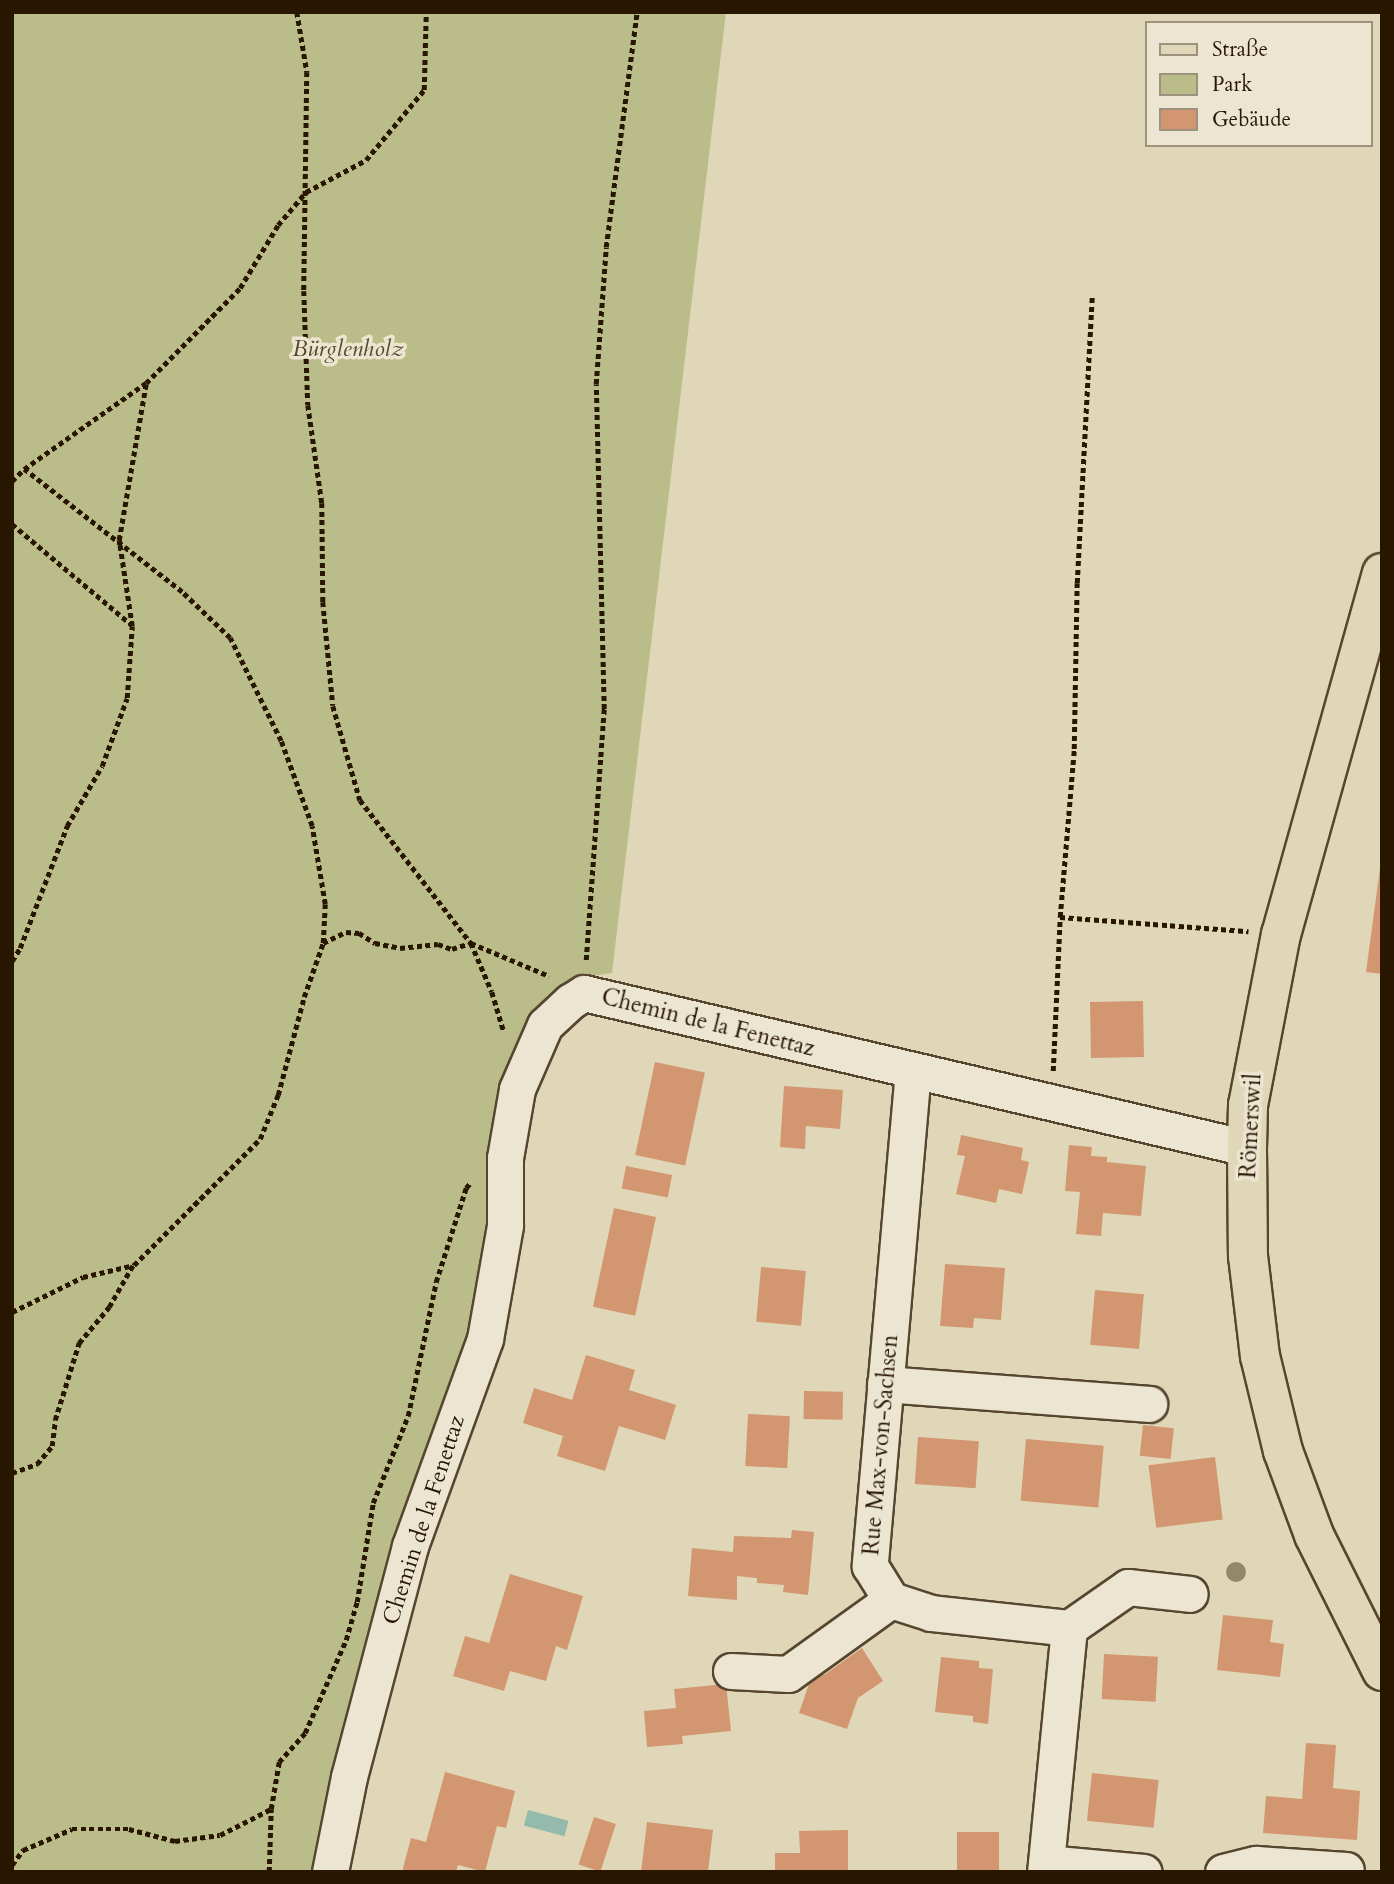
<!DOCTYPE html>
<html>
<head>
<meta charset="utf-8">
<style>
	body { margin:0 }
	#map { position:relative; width:1394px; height:1884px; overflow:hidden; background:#e0d7b8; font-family:Cardo,serif }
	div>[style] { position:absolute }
	.green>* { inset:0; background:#babc89 }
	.water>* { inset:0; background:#94baae; transform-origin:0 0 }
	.building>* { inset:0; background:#d29770; transform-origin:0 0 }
	.path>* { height:4.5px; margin-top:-2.25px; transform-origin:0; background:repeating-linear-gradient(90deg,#281601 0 5px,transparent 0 8.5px) }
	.roads { filter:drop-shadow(2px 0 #56462f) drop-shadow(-2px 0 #56462f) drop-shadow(0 2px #56462f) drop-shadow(0 -2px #56462f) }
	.minor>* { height:35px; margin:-17.5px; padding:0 17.5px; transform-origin:17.5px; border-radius:17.5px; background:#ebe5d1 }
	.major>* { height:38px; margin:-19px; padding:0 19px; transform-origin:19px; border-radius:19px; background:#e0d7b8 }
	.trees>* { width:20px; height:20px; margin:-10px; border-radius:50%; background:#93886a }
	span { translate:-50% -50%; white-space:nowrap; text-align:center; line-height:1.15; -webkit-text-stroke:7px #ebe5d1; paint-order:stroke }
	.park-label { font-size:23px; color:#54482a; font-style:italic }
	.street-label { font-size:23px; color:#281601 }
	.frame { position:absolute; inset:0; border:14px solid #281601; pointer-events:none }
	.legend { position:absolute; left:1145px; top:21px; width:228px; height:126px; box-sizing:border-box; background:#ebe5d1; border:2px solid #9d927e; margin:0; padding:9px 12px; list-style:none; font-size:21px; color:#281601 }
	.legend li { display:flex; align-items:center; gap:14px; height:35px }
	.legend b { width:35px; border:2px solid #9d927e }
</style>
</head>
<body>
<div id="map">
	<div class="green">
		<i style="clip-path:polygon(12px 12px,726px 12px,612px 973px,577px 978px,538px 1014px,473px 1336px,318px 1872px,12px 1872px)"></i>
	</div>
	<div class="water">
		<i style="left:528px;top:1810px;width:42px;height:16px;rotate:15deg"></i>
	</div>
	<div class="building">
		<i style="clip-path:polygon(1380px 868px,1382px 868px,1382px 974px,1366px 972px)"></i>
		<i style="left:1143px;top:1001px;width:56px;height:53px;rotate:89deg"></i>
		<i style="left:655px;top:1062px;width:51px;height:95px;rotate:12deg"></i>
		<i style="clip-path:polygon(784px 1086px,843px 1090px,840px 1129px,806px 1126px,805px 1149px,780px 1147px)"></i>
		<i style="clip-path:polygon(961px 1135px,1023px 1148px,1021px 1160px,1029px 1162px,1022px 1194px,999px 1189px,996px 1203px,956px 1194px,965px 1156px,957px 1155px)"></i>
		<i style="clip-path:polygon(1069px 1145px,1092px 1147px,1091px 1156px,1107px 1157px,1107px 1162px,1146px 1166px,1141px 1216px,1103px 1213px,1101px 1236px,1076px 1234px,1080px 1192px,1065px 1191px)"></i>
		<i style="left:626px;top:1166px;width:47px;height:23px;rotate:11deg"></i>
		<i style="left:614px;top:1208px;width:43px;height:101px;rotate:12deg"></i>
		<i style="clip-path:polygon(945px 1264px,1005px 1268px,1001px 1320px,974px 1318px,973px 1328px,940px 1326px)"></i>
		<i style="left:761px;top:1267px;width:45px;height:55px;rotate:5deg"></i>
		<i style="left:1095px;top:1290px;width:49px;height:55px;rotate:5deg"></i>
		<i style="clip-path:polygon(586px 1355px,635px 1370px,629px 1390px,676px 1405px,665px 1440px,619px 1426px,605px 1471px,557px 1456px,563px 1436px,523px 1423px,534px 1388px,572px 1400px)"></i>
		<i style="left:804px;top:1391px;width:39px;height:28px;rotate:1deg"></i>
		<i style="left:748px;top:1414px;width:42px;height:52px;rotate:3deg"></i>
		<i style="left:1143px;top:1425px;width:31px;height:31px;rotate:6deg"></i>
		<i style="left:918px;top:1437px;width:61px;height:47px;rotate:4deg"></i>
		<i style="left:1026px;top:1439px;width:78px;height:62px;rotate:5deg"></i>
		<i style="left:1215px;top:1457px;width:63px;height:67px;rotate:83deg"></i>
		<i style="clip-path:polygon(792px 1530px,814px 1532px,808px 1595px,783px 1592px,784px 1585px,757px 1583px,757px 1578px,737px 1576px,737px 1600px,688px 1596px,692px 1548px,733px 1552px,734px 1536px,791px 1538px)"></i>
		<i style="clip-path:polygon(510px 1574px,583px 1596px,567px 1650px,556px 1646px,546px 1681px,510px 1671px,504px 1691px,453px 1676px,465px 1636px,489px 1643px)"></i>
		<i style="clip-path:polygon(1223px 1615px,1273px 1620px,1270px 1642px,1284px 1644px,1280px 1677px,1217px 1670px)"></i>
		<i style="clip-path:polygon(862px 1648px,883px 1681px,858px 1698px,847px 1729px,799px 1713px,813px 1672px,824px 1675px)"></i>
		<i style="left:1104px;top:1654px;width:54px;height:45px;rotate:3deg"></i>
		<i style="clip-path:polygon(941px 1657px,979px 1661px,979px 1668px,993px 1669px,988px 1724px,973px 1722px,973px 1716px,935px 1712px)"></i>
		<i style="clip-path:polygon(726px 1684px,731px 1731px,682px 1736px,683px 1744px,647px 1747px,644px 1711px,676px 1708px,674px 1689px)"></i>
		<i style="clip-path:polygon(1306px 1743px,1336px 1745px,1333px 1788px,1360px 1791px,1357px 1840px,1263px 1833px,1266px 1796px,1302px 1799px)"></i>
		<i style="clip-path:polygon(445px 1772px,515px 1791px,506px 1828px,497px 1826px,485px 1872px,458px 1865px,456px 1872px,402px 1872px,411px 1838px,426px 1842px)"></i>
		<i style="left:1092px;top:1773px;width:67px;height:48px;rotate:6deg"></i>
		<i style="left:594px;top:1817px;width:23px;height:50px;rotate:18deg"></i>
		<i style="clip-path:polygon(647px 1822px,713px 1830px,708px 1872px,641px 1872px)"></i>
		<i style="clip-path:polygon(848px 1830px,848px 1872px,775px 1872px,775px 1853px,800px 1853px,799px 1831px)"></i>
		<i style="left:957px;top:1832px;width:42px;height:40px"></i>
	</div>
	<div class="path">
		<i style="left:297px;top:12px;width:61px;rotate:80.5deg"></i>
		<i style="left:307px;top:72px;width:219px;rotate:90.8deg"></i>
		<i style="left:304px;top:291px;width:114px;rotate:88deg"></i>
		<i style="left:308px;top:405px;width:99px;rotate:81.9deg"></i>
		<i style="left:322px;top:503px;width:99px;rotate:89.4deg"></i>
		<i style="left:323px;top:602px;width:104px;rotate:84.5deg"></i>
		<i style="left:333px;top:706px;width:98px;rotate:74deg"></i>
		<i style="left:360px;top:800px;width:181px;rotate:52.2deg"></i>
		<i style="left:471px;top:943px;width:53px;rotate:66.8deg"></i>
		<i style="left:492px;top:992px;width:42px;rotate:73.3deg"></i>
		<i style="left:12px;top:481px;width:17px;rotate:-45deg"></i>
		<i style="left:12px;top:524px;width:157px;rotate:40.1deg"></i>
		<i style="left:1060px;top:917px;width:189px;rotate:4.3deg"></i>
		<i style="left:323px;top:943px;width:25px;rotate:-26deg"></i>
		<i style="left:346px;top:932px;width:13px;rotate:4deg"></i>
		<i style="left:359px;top:933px;width:19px;rotate:32deg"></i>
		<i style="left:375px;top:943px;width:25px;rotate:11deg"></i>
		<i style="left:400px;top:948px;width:38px;rotate:-6deg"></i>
		<i style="left:438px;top:944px;width:15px;rotate:20deg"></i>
		<i style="left:452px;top:949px;width:20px;rotate:-18deg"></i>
		<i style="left:471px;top:943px;width:85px;rotate:22.9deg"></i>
		<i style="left:586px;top:960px;width:252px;rotate:-85.9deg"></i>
		<i style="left:604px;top:709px;width:325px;rotate:-91.4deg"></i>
		<i style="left:596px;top:384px;width:137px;rotate:-85.8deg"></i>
		<i style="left:606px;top:247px;width:237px;rotate:-82.5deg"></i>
		<i style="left:12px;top:961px;width:15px;rotate:-58deg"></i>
		<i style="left:20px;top:948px;width:131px;rotate:-68.9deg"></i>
		<i style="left:67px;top:826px;width:69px;rotate:-59.7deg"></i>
		<i style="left:102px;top:766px;width:72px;rotate:-69.8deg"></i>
		<i style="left:127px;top:698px;width:72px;rotate:-86deg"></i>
		<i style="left:132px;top:626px;width:87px;rotate:-98.6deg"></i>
		<i style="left:119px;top:540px;width:159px;rotate:-80.2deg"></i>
		<i style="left:1053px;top:1071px;width:154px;rotate:-87.4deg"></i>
		<i style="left:1060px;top:917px;width:169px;rotate:-85.2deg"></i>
		<i style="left:1074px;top:749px;width:166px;rotate:-89deg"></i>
		<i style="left:1077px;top:583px;width:287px;rotate:-87deg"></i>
		<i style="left:12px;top:1312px;width:79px;rotate:-26.2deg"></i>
		<i style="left:83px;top:1277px;width:52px;rotate:-13.2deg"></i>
		<i style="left:134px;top:1265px;width:178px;rotate:-45deg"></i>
		<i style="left:260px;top:1139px;width:48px;rotate:-67.8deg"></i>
		<i style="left:278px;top:1095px;width:101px;rotate:-75.1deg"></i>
		<i style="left:304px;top:997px;width:57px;rotate:-70.6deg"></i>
		<i style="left:323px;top:943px;width:39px;rotate:-87deg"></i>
		<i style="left:325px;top:904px;width:79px;rotate:-99.5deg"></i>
		<i style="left:312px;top:826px;width:90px;rotate:-110deg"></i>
		<i style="left:281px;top:741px;width:115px;rotate:-116.3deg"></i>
		<i style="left:230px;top:638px;width:66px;rotate:-136.2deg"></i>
		<i style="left:182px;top:592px;width:200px;rotate:-142.1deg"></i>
		<i style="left:24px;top:469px;width:149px;rotate:-35.2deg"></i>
		<i style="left:146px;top:383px;width:134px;rotate:-45.3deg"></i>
		<i style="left:240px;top:288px;width:74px;rotate:-58.9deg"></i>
		<i style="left:278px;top:225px;width:43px;rotate:-49.7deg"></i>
		<i style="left:306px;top:192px;width:68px;rotate:-28.1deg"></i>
		<i style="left:366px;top:160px;width:91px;rotate:-50.4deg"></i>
		<i style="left:424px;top:90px;width:78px;rotate:-88.5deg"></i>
		<i style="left:12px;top:1473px;width:27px;rotate:-20deg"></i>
		<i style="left:37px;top:1464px;width:23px;rotate:-50deg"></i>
		<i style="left:52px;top:1446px;width:26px;rotate:-83deg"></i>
		<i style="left:55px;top:1420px;width:81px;rotate:-72.7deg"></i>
		<i style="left:79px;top:1343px;width:47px;rotate:-50.2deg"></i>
		<i style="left:109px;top:1307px;width:48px;rotate:-60.3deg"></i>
		<i style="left:12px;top:1865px;width:19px;rotate:-54deg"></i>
		<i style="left:23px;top:1850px;width:53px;rotate:-23.2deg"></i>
		<i style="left:72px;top:1829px;width:57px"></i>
		<i style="left:129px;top:1829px;width:48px;rotate:14.6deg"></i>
		<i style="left:175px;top:1841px;width:45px;rotate:-7.6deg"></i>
		<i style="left:220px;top:1835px;width:57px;rotate:-27deg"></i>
		<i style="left:269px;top:1872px;width:63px;rotate:-88.2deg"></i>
		<i style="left:271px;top:1809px;width:48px;rotate:-80.3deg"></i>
		<i style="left:279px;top:1762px;width:39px;rotate:-48deg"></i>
		<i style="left:305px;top:1733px;width:102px;rotate:-66.2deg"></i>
		<i style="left:346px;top:1640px;width:40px;rotate:-74deg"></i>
		<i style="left:357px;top:1602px;width:100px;rotate:-80.8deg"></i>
		<i style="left:373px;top:1503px;width:94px;rotate:-68.1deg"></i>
		<i style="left:408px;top:1416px;width:137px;rotate:-78.2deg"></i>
		<i style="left:436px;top:1282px;width:99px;rotate:-72.3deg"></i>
		<i style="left:466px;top:1188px;width:8px;rotate:-50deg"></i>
	</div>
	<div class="roads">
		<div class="minor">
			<i style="left:913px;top:1070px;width:498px;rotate:95deg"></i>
			<i style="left:870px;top:1566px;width:40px;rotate:58deg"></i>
			<i style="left:891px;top:1600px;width:42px;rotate:18deg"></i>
			<i style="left:931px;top:1613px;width:139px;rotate:6.2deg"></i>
			<i style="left:1069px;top:1628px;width:245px;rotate:95.6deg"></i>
			<i style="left:885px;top:1384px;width:265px;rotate:4.3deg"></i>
			<i style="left:1069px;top:1628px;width:72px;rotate:-34.8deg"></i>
			<i style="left:1128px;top:1587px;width:62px;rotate:6.4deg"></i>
			<i style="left:731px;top:1671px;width:57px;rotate:3deg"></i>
			<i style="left:788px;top:1674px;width:127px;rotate:-35.7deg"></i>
			<i style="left:1046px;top:1863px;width:98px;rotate:5.2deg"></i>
			<i style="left:330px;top:1872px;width:97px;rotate:-78.7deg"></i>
			<i style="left:349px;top:1777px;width:239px;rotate:-75.2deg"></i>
			<i style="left:410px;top:1546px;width:220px;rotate:-70.1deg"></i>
			<i style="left:485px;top:1339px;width:116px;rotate:-80deg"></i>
			<i style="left:505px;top:1225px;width:67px;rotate:-90deg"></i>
			<i style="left:505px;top:1158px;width:70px;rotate:-80.1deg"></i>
			<i style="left:517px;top:1089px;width:70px;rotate:-66.4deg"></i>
			<i style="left:545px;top:1025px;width:35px;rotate:-43deg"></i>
			<i style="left:571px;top:1001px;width:15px;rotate:-32deg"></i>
			<i style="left:584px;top:993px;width:681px;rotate:13.16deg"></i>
			<i style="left:1223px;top:1872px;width:34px;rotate:-14deg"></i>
			<i style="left:1256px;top:1864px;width:90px;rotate:3.8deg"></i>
		</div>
		<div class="major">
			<i style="left:1382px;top:573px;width:375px;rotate:105.6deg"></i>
			<i style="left:1281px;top:934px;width:174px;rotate:100.9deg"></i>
			<i style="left:1248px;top:1105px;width:43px;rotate:91.3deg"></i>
			<i style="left:1247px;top:1148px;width:108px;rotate:89.5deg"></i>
			<i style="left:1248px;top:1256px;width:101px;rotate:83.2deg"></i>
			<i style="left:1260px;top:1356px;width:98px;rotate:76.4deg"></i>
			<i style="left:1283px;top:1451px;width:90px;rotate:69.7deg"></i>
			<i style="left:1314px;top:1535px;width:152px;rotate:63.4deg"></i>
		</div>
	</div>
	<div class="trees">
		<i style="left:1236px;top:1572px"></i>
	</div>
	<div class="park-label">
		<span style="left:348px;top:349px">Bürglenholz</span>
	</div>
	<div class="street-label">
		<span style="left:708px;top:1023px;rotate:14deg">Chemin de la Fenettaz</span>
		<span style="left:1251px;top:1126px;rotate:-87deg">Römerswil</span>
		<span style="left:881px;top:1445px;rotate:-85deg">Rue Max-von-Sachsen</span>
		<span style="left:424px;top:1520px;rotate:-72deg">Chemin de la Fenettaz</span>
	</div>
	<div class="frame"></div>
	<ul class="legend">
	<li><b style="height:9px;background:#e0d7b8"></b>Straße</li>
	<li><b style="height:19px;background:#babc89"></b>Park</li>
	<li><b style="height:19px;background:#d29770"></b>Gebäude</li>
	</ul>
</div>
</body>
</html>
